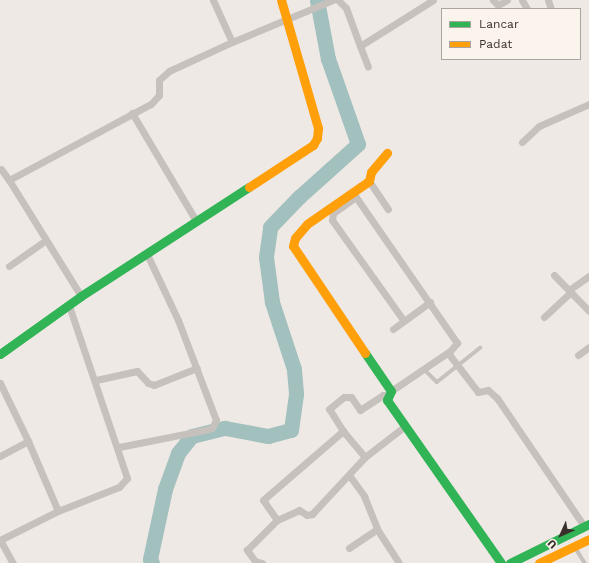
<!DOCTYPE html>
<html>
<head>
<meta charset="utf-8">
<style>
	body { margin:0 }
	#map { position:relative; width:589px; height:563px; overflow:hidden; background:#eee9e5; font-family:"Work Sans",sans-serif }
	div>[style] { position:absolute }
	.river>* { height:15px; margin:-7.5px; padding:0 7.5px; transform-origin:7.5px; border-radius:7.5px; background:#a1c0be }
	.lane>* { height:3.5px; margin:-1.75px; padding:0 1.75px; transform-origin:1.75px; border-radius:1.75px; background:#c7c1bd }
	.street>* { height:7px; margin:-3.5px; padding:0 3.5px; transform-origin:3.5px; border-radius:3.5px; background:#c7c1bd }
	.fast>* { height:9px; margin:-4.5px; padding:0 4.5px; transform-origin:4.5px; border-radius:4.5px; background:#30b455 }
	.slow>* { height:9px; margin:-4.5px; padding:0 4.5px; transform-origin:4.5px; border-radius:4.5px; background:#ff9f0a }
	span { translate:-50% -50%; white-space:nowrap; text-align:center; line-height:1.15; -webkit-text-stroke:3px #faf4ed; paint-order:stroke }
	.legend { position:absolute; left:441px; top:8px; width:140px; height:52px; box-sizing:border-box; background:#faf4ed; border:1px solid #ada59f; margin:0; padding:5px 7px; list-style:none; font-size:12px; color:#392f2b }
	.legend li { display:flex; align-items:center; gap:8px; height:20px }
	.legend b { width:20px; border:1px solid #ada59f }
	.north { position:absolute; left:541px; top:515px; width:40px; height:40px; -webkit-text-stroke:3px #faf4ed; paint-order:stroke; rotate:225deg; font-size:11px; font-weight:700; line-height:16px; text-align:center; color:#392f2b }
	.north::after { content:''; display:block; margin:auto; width:14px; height:18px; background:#392f2b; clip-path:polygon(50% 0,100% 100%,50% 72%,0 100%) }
</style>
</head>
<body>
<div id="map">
	<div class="river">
		<i style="left:152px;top:563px;width:4px;rotate:-117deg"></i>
		<i style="left:150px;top:559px;width:72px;rotate:-77.9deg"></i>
		<i style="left:165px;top:489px;width:38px;rotate:-70deg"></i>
		<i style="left:178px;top:453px;width:22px;rotate:-51deg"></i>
		<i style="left:192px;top:436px;width:34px;rotate:-14deg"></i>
		<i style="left:225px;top:428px;width:44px;rotate:10.5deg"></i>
		<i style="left:268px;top:436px;width:24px;rotate:-15deg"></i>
		<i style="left:291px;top:430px;width:37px;rotate:-82deg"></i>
		<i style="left:296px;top:393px;width:24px;rotate:-95deg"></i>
		<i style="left:294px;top:369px;width:71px;rotate:-108.2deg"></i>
		<i style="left:272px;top:302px;width:45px;rotate:-97.6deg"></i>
		<i style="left:266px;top:257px;width:30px;rotate:-82deg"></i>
		<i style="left:270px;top:227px;width:42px;rotate:-46deg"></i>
		<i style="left:299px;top:197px;width:79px;rotate:-41.9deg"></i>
		<i style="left:358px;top:144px;width:90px;rotate:-109.4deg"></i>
		<i style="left:328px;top:59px;width:60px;rotate:-100.6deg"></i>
	</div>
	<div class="lane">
		<i style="left:424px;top:369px;width:18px;rotate:45deg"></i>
		<i style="left:437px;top:382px;width:55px;rotate:-38.3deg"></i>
		<i style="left:575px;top:547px;width:19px;rotate:58deg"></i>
	</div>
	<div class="street">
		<i style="left:213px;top:0;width:46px;rotate:65.7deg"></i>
		<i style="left:338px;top:0;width:11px;rotate:45deg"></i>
		<i style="left:346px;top:8px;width:40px;rotate:69.8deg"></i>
		<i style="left:360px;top:46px;width:86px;rotate:-32.2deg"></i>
		<i style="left:493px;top:0;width:7px;rotate:45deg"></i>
		<i style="left:498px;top:5px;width:10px;rotate:-29deg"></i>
		<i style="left:522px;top:0;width:10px;rotate:61deg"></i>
		<i style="left:548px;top:0;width:9px;rotate:72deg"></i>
		<i style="left:360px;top:46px;width:22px;rotate:69deg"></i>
		<i style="left:132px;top:113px;width:126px;rotate:59.3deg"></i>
		<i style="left:522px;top:142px;width:23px;rotate:-43deg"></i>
		<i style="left:539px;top:126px;width:55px;rotate:-23.7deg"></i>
		<i style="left:1px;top:169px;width:14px;rotate:54deg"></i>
		<i style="left:9px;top:180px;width:161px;rotate:-28.2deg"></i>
		<i style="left:151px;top:104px;width:12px;rotate:-48deg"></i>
		<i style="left:159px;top:95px;width:15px;rotate:-90deg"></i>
		<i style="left:159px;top:80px;width:13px;rotate:-42deg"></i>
		<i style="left:169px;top:71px;width:69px;rotate:-24.7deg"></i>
		<i style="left:232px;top:42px;width:109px;rotate:-22.6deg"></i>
		<i style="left:9px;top:180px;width:137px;rotate:58.2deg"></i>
		<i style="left:369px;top:181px;width:34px;rotate:56deg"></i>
		<i style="left:9px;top:266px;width:45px;rotate:-35.1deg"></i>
		<i style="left:554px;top:275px;width:50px;rotate:45.8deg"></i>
		<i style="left:569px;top:290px;width:24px;rotate:-35deg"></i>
		<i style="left:544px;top:317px;width:37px;rotate:-43deg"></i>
		<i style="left:393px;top:329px;width:46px;rotate:-36.1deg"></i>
		<i style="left:448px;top:353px;width:49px;rotate:52.4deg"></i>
		<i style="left:478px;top:392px;width:10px;rotate:-11deg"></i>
		<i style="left:488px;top:390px;width:12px;rotate:42deg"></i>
		<i style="left:497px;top:398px;width:155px;rotate:55.8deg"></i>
		<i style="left:578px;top:355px;width:14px;rotate:-36deg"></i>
		<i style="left:96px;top:380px;width:42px;rotate:-12.4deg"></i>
		<i style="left:137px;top:371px;width:16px;rotate:47deg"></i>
		<i style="left:148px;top:383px;width:6px;rotate:18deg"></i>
		<i style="left:154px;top:385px;width:46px;rotate:-21.6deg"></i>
		<i style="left:0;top:383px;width:64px;rotate:64.2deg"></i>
		<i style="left:28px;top:441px;width:76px;rotate:66.8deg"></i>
		<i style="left:391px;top:391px;width:71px;rotate:-34.1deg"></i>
		<i style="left:450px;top:351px;width:11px;rotate:-49deg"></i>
		<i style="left:457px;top:343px;width:178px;rotate:-124.7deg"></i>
		<i style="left:356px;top:197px;width:28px;rotate:145deg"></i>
		<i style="left:333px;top:213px;width:7px;rotate:98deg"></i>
		<i style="left:332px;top:220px;width:124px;rotate:54.5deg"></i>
		<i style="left:343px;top:431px;width:34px;rotate:50deg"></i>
		<i style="left:365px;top:457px;width:51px;rotate:-37.8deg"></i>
		<i style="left:119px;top:447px;width:88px;rotate:-11.2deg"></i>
		<i style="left:205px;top:430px;width:7px;rotate:-16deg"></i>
		<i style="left:212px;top:428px;width:9px;rotate:-63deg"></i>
		<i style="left:216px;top:420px;width:107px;rotate:-110.8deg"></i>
		<i style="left:178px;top:320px;width:73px;rotate:-115.2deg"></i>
		<i style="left:0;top:456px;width:32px;rotate:-28deg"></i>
		<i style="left:349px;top:475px;width:26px;rotate:54deg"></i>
		<i style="left:364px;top:496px;width:35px;rotate:68deg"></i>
		<i style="left:277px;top:520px;width:24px;rotate:-125deg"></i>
		<i style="left:263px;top:500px;width:106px;rotate:-40.8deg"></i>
		<i style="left:343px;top:431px;width:26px;rotate:-122deg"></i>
		<i style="left:329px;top:409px;width:19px;rotate:-39deg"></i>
		<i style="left:344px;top:397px;width:7px"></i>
		<i style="left:351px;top:397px;width:16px;rotate:55deg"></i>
		<i style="left:360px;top:410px;width:27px;rotate:-33deg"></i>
		<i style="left:383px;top:395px;width:4px;rotate:14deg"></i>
		<i style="left:0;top:540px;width:65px;rotate:-26.6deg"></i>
		<i style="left:58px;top:511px;width:66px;rotate:-21.5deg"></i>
		<i style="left:119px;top:487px;width:12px;rotate:-48deg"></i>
		<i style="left:127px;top:478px;width:182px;rotate:-108.6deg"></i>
		<i style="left:0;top:540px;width:26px;rotate:61deg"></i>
		<i style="left:349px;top:548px;width:34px;rotate:-34deg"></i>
		<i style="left:377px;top:529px;width:40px;rotate:57.1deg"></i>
		<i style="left:262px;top:563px;width:7px;rotate:-164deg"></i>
		<i style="left:255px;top:561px;width:14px;rotate:-126deg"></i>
		<i style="left:247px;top:550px;width:42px;rotate:-45deg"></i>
		<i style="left:277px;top:520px;width:24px;rotate:-24deg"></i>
		<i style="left:299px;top:510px;width:9px;rotate:32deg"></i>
		<i style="left:307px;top:515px;width:5px;rotate:-11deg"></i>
		<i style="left:312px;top:514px;width:78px;rotate:-47.1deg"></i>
	</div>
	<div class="fast">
		<i style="left:365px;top:353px;width:46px;rotate:55.6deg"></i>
		<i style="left:391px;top:391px;width:10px;rotate:114deg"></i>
		<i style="left:387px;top:400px;width:199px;rotate:55deg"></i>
		<i style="left:0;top:354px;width:100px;rotate:-35.6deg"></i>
		<i style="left:81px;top:296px;width:200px;rotate:-33deg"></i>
		<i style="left:510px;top:563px;width:88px;rotate:-26.3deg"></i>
	</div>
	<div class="slow">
		<i style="left:249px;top:187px;width:77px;rotate:-33.3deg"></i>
		<i style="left:313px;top:145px;width:8px;rotate:-60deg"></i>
		<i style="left:317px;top:138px;width:10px;rotate:-84deg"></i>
		<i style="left:318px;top:128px;width:133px;rotate:-106.1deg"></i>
		<i style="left:365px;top:353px;width:129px;rotate:-123.9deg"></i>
		<i style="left:293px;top:246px;width:8px;rotate:-76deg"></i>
		<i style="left:295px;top:238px;width:18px;rotate:-49deg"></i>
		<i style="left:307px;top:224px;width:75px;rotate:-34.7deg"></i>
		<i style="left:369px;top:181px;width:9px;rotate:-77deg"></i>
		<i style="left:371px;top:172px;width:25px;rotate:-50deg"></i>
		<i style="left:539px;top:563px;width:55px;rotate:-25.6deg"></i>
	</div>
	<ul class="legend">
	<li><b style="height:5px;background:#30b455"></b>Lancar</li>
	<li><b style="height:5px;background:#ff9f0a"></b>Padat</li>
	</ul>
	<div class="north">U</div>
</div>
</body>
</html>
